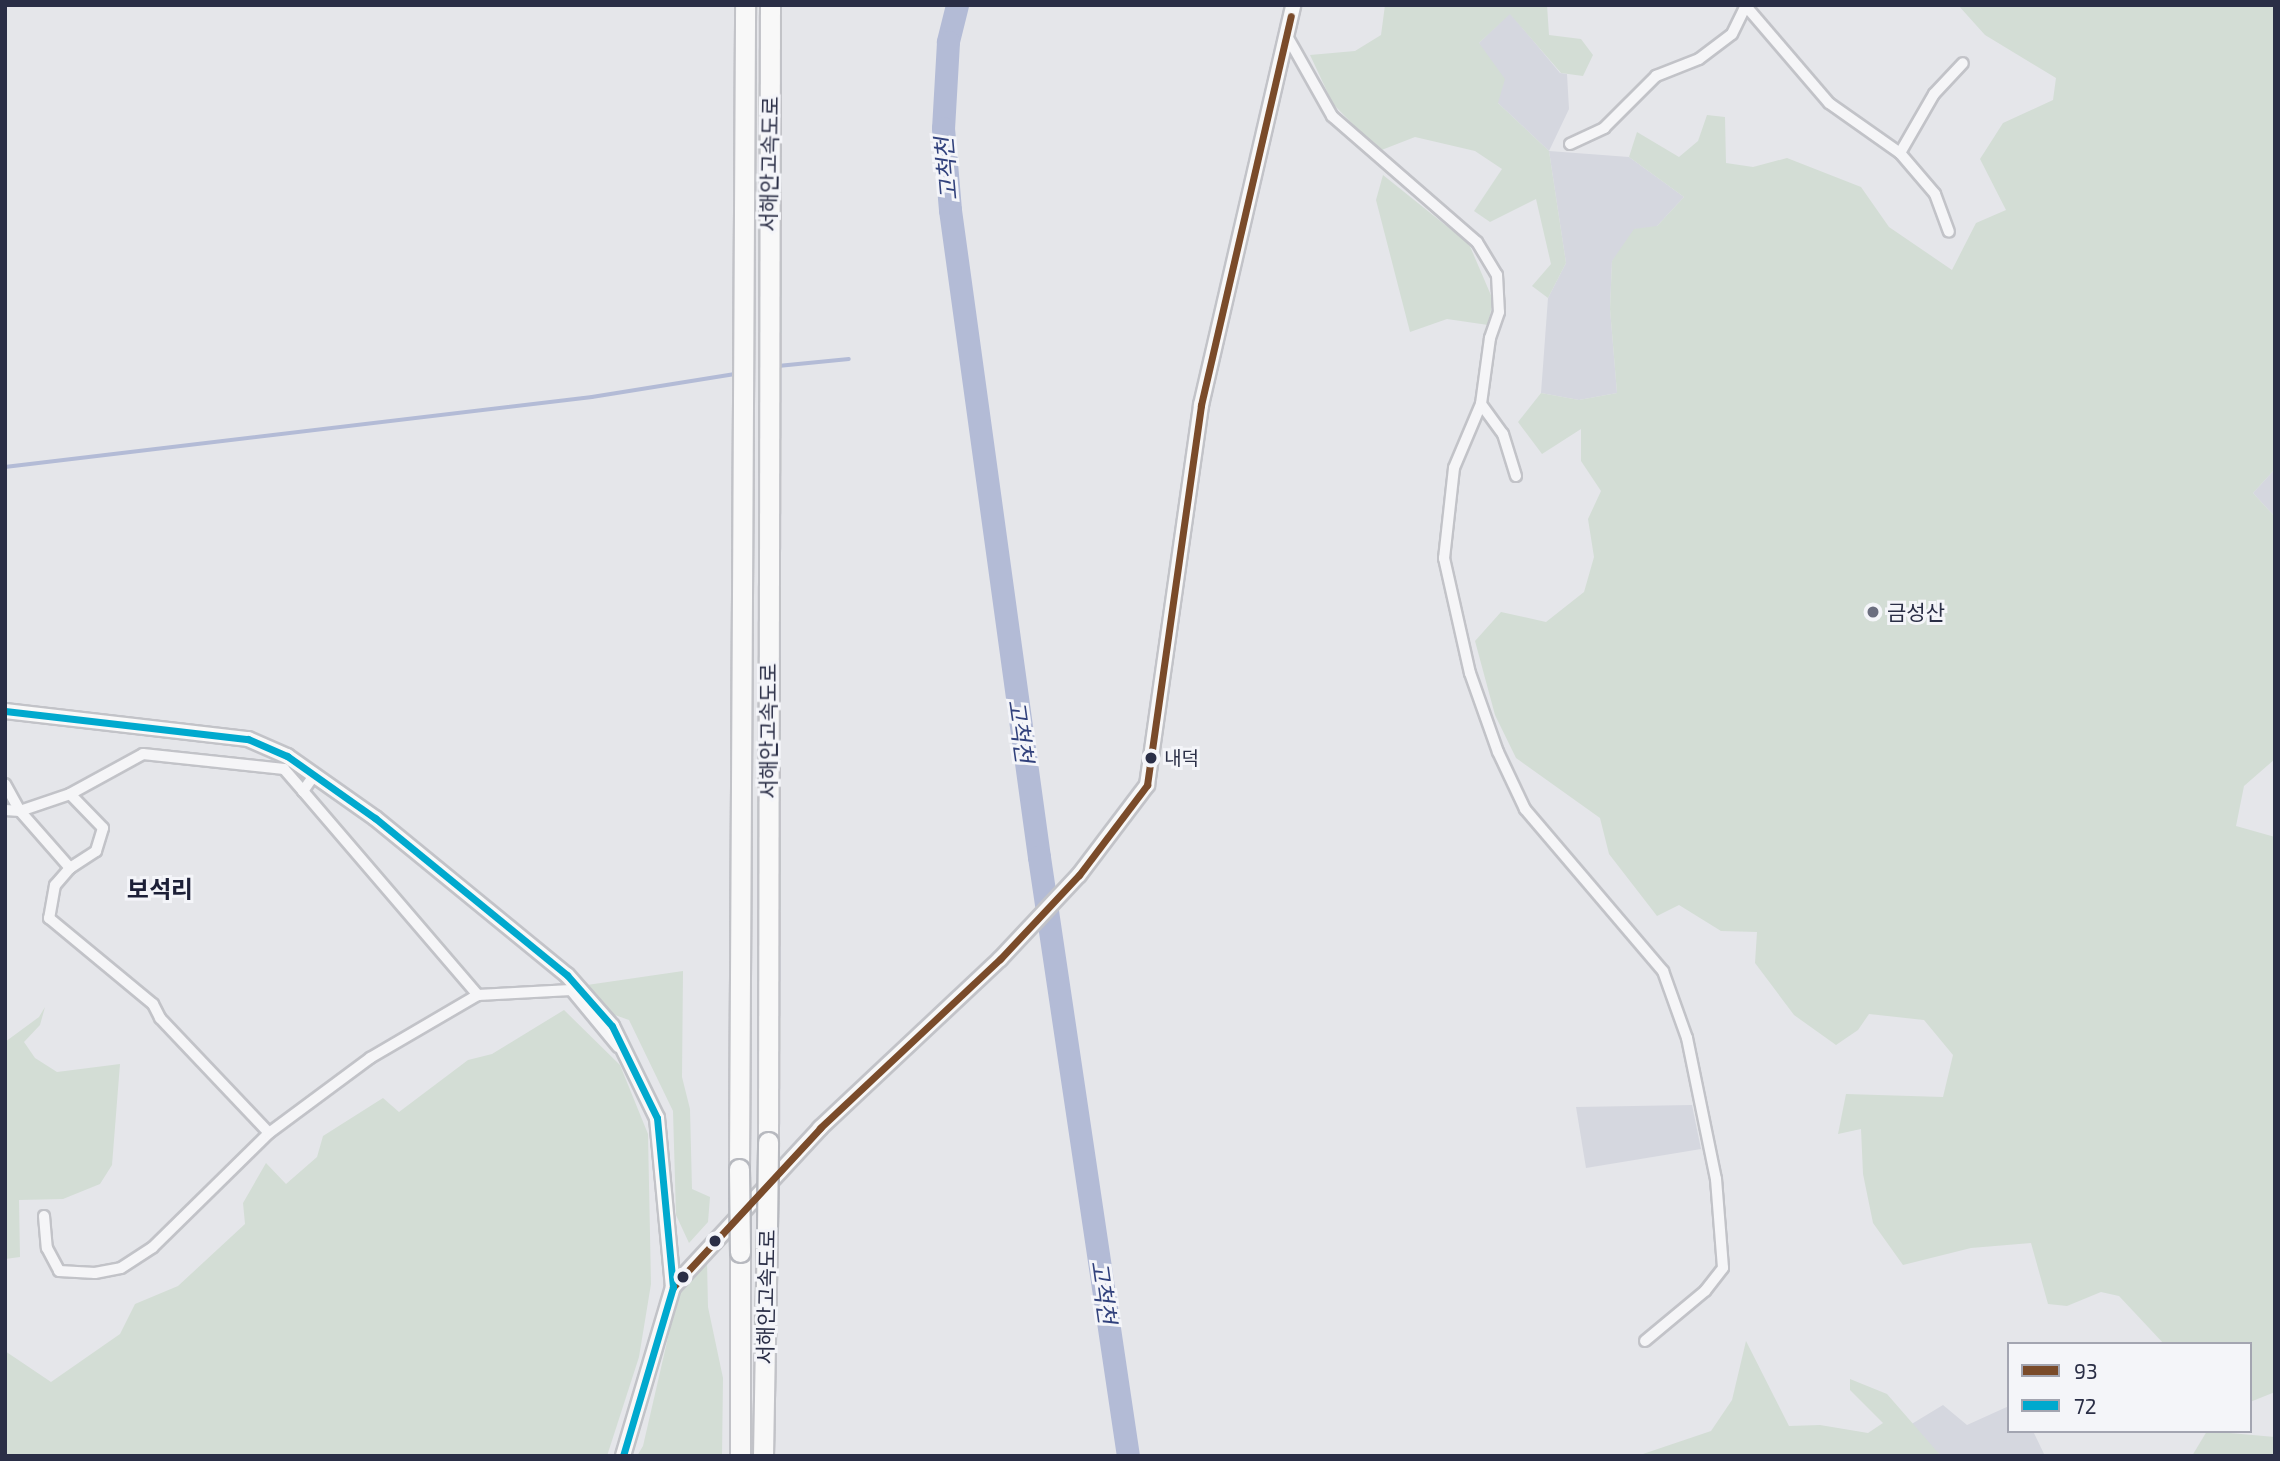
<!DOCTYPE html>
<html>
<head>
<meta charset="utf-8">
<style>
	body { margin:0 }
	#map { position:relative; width:2280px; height:1461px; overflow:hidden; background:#e5e6ea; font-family:"Exo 2","Noto Sans KR",sans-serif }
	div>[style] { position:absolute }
	.built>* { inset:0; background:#d5d7df }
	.green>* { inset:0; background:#d3ddd5 }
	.stream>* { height:3.5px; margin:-1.75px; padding:0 1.75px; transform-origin:1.75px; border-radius:1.75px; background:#b3bbd6 }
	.river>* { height:23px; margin:-11.5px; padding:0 11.5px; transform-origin:11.5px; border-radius:11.5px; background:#b3bbd6 }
	.roads { filter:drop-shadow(2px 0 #c2c3c8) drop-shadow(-2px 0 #c2c3c8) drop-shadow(0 2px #c2c3c8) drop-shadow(0 -2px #c2c3c8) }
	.street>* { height:10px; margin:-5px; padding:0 5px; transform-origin:5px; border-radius:5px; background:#f5f5f7 }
	.secondary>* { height:14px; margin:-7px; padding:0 7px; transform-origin:7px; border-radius:7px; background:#f8f8f8 }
	.highway>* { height:19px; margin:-9.5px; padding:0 9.5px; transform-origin:9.5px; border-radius:9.5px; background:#f8f8f8 }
	.bridges { filter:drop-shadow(2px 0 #b7b9bf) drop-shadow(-2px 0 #b7b9bf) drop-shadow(0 2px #b7b9bf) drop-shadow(0 -2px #b7b9bf) }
	.highway-bridge>* { height:19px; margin:-9.5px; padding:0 9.5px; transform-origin:9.5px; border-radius:9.5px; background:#f8f8f8 }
	.bus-1>* { height:7px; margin:-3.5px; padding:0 3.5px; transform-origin:3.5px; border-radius:3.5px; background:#7a4b2a }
	.bus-2>* { height:7px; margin:-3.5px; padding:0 3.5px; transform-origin:3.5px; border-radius:3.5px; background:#00a9ce }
	.dots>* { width:19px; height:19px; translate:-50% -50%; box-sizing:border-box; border:4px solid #f4f5f9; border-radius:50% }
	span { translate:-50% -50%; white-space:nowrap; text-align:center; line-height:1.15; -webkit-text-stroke:6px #f4f5f9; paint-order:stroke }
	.bus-label { font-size:19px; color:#2a2e46 }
	.left { translate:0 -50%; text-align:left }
	.street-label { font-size:21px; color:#2a2e46 }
	.poi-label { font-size:21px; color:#2a2e46 }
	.water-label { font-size:23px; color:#31417c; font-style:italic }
	.quarter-label { font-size:24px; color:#1c1f37; font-weight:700 }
	.frame { position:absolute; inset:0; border:7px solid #2a2e46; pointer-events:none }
	.legend { position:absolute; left:2007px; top:1342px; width:245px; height:91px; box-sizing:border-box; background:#f4f5f9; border:2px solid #a3a5b1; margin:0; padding:9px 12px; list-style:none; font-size:21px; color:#2a2e46 }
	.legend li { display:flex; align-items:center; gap:14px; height:35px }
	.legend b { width:35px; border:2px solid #a3a5b1 }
</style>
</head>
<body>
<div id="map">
	<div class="built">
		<i style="clip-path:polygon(1510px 13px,1560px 73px,1567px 74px,1569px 109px,1549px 151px,1629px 157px,1684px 197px,1657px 226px,1612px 261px,1610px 309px,1617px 393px,1579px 400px,1541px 393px,1548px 298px,1566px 263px,1549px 151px,1498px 103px,1479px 43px)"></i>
		<i style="clip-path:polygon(2275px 469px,2275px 517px,2253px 493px)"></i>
		<i style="clip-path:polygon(1692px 1105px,1701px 1149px,1586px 1168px,1576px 1107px)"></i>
		<i style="clip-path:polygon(1943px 1405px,1967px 1425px,2009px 1406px,2009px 1431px,2033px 1431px,2045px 1456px,1941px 1456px,1910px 1425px)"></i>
	</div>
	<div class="green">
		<i style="clip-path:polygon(1385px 5px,1547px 5px,1549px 35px,1581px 39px,1593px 55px,1583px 76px,1561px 73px,1510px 14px,1479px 43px,1505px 79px,1498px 103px,1549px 151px,1566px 263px,1548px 298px,1532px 286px,1551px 264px,1536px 199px,1490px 222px,1474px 211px,1502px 169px,1475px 151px,1415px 137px,1379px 151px,1333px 104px,1310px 55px,1355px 51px,1381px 35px)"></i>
		<i style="clip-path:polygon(1958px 5px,2275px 5px,2275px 469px,2253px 493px,2275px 517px,2275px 759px,2244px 786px,2236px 826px,2275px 837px,2275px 1392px,2250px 1402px,2250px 1344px,2164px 1344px,2119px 1296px,2101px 1292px,2067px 1306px,2048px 1304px,2031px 1243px,1971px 1248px,1903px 1265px,1873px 1223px,1863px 1174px,1861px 1129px,1838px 1134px,1846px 1094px,1943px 1097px,1953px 1055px,1924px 1020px,1869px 1014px,1858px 1030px,1836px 1045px,1794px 1015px,1755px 963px,1757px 932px,1721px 931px,1679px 905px,1657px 916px,1609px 854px,1600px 818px,1516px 758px,1495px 715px,1475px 641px,1501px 612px,1546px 622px,1584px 592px,1594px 557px,1588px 519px,1601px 491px,1581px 461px,1581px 429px,1542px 454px,1518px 422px,1541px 393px,1579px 400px,1617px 393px,1610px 309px,1612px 261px,1634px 229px,1657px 226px,1684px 197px,1629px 157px,1637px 132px,1679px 157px,1698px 141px,1707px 115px,1725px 117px,1726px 163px,1753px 167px,1787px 158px,1861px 187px,1889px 227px,1952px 270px,1976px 223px,2006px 210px,1980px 159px,2003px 123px,2053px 100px,2056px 78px,1985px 35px)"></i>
		<i style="clip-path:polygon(1383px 175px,1469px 244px,1493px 300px,1488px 325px,1447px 319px,1410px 332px,1376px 200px)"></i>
		<i style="clip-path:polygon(683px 971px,682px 1077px,690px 1109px,692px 1189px,710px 1197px,708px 1222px,689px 1243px,676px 1215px,673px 1111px,629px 1020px,612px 1014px,587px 985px)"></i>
		<i style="clip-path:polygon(45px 1007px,40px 1025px,24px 1042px,35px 1058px,57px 1072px,120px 1064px,112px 1165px,100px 1184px,63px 1199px,19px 1200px,20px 1257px,5px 1259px,5px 1042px,39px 1017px)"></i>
		<i style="clip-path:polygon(564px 1010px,620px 1065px,648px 1134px,651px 1284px,639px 1357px,607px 1456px,5px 1456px,5px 1351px,51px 1382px,120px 1334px,135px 1304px,178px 1286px,245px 1224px,243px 1203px,266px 1163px,286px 1184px,317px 1157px,323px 1136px,383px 1098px,399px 1112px,468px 1060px,492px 1054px)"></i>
		<i style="clip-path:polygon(707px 1261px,708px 1307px,723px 1378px,722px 1456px,637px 1456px,643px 1446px,678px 1294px)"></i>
		<i style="clip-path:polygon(1746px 1341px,1789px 1426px,1820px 1425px,1868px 1433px,1883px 1423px,1850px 1390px,1850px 1379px,1887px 1394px,1941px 1456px,1637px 1456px,1711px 1431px,1732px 1400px)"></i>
		<i style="clip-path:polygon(2207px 1431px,2275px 1437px,2275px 1456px,2192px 1456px)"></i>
	</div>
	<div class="stream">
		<i style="left:778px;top:366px;width:71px;rotate:-5.6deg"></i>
		<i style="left:5px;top:467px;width:591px;rotate:-6.8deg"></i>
		<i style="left:592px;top:397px;width:146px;rotate:-9.1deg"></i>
	</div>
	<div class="river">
		<i style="left:957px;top:5px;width:38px;rotate:104deg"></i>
		<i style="left:948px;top:42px;width:86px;rotate:93.3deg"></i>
		<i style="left:943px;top:128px;width:82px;rotate:85.1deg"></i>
		<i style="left:950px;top:210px;width:653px;rotate:82.17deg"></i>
		<i style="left:1039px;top:857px;width:606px;rotate:81.55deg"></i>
	</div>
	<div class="roads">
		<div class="street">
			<i style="left:1745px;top:5px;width:129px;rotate:49.4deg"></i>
			<i style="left:1829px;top:103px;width:87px;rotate:35.2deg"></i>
			<i style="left:1900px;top:153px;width:54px;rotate:49.5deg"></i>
			<i style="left:1935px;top:194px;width:40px;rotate:69.8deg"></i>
			<i style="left:1287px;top:36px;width:92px;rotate:60.6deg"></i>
			<i style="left:1332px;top:116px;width:192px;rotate:41deg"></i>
			<i style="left:1477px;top:242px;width:39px;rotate:59deg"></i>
			<i style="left:1497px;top:275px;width:37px;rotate:87deg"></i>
			<i style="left:1499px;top:312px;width:28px;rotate:109deg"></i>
			<i style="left:1490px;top:338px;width:67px;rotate:97.8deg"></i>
			<i style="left:1481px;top:404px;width:69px;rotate:112.9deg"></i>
			<i style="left:1454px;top:468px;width:91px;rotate:96.3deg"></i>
			<i style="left:1444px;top:558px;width:118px;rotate:77.3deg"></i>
			<i style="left:1470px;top:673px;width:84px;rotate:70.5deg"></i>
			<i style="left:1498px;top:752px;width:63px;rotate:64.7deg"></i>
			<i style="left:1525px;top:809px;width:213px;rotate:49.6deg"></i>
			<i style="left:1663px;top:971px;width:71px;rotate:70.3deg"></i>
			<i style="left:1687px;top:1038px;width:144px;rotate:78.4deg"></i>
			<i style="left:1716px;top:1179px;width:89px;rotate:85.5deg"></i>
			<i style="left:1723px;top:1268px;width:29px;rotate:128deg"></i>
			<i style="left:1705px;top:1291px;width:78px;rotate:140.2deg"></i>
			<i style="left:1570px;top:144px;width:38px;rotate:-25deg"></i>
			<i style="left:1604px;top:128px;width:74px;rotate:-45deg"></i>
			<i style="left:1656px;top:76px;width:46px;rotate:-21.6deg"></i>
			<i style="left:1699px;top:59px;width:41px;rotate:-37.1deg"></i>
			<i style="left:1732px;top:34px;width:32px;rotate:-64deg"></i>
			<i style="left:1900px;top:153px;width:68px;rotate:-60deg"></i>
			<i style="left:1934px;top:94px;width:42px;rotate:-46.9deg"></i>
			<i style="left:1481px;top:404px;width:37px;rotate:54deg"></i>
			<i style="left:1503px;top:434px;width:44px;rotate:72.8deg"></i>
			<i style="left:315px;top:774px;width:21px;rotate:125deg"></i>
			<i style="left:303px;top:791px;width:269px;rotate:49.4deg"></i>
			<i style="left:5px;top:784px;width:31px;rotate:61deg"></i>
			<i style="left:20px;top:811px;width:53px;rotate:-18.8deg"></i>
			<i style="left:70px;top:794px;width:83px;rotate:-28.7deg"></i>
			<i style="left:143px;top:754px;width:142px;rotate:6.1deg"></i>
			<i style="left:284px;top:769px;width:29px;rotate:49deg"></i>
			<i style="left:5px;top:810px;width:15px;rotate:4deg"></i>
			<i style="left:20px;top:811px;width:76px;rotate:48.7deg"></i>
			<i style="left:70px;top:868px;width:23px;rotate:131deg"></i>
			<i style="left:55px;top:885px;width:34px;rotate:100deg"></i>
			<i style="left:49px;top:918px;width:135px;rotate:39.6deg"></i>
			<i style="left:153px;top:1004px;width:16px;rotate:63deg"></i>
			<i style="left:160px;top:1018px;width:158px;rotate:46.5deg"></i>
			<i style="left:70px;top:868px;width:31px;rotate:-33deg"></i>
			<i style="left:96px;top:851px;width:24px;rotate:-73deg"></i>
			<i style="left:103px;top:828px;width:47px;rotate:-134.1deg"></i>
			<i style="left:44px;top:1216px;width:32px;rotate:85deg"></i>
			<i style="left:47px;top:1248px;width:26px;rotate:62deg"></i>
			<i style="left:59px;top:1271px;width:36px;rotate:3deg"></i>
			<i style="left:95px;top:1273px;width:26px;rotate:-11deg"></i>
			<i style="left:121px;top:1268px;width:38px;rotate:-33deg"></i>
			<i style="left:153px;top:1247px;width:163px;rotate:-44.5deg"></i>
			<i style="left:269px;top:1133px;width:126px;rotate:-36.6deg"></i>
			<i style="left:370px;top:1058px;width:125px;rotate:-30.3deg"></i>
			<i style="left:478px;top:995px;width:93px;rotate:-3.1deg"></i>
			<i style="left:571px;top:990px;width:74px;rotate:50.5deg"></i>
		</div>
		<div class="secondary">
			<i style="left:5px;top:711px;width:245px;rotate:6.6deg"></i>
			<i style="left:248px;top:739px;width:43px;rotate:23.6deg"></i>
			<i style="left:287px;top:756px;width:108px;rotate:35.2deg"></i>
			<i style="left:375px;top:818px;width:248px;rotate:39.3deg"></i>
			<i style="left:567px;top:975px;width:68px;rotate:48.6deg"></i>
			<i style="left:612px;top:1026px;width:102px;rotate:63.9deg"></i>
			<i style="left:657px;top:1118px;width:170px;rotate:84.6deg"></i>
			<i style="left:673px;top:1287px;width:176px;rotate:106.5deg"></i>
			<i style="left:673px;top:1287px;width:217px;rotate:-47.2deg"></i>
			<i style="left:820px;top:1128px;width:247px;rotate:-43.2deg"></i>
			<i style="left:1000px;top:959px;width:115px;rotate:-46.8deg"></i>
			<i style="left:1079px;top:875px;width:113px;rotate:-52.9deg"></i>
			<i style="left:1147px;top:785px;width:384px;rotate:-81.9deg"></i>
			<i style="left:1201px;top:405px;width:410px;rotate:-77deg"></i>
		</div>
		<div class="highway">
			<i style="left:768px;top:1142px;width:1137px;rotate:-89.9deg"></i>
			<i style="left:739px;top:1169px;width:1164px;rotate:-89.7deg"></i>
			<i style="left:740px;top:1456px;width:204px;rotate:-90deg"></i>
			<i style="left:763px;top:1456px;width:227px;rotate:-89deg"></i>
		</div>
	</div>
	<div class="bridges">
		<div class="highway-bridge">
			<i style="left:739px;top:1169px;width:83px;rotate:89.3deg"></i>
			<i style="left:767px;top:1229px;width:87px;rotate:-89.3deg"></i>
		</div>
	</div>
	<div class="bus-1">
		<i style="left:673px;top:1287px;width:217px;rotate:-47.2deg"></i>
		<i style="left:820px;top:1128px;width:247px;rotate:-43.2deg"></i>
		<i style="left:1000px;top:959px;width:115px;rotate:-46.8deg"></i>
		<i style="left:1079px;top:875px;width:113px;rotate:-52.9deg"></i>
		<i style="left:1147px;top:785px;width:384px;rotate:-81.9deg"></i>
		<i style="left:1201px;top:405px;width:399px;rotate:-77deg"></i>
	</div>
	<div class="bus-2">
		<i style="left:5px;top:711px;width:245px;rotate:6.6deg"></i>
		<i style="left:248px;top:739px;width:43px;rotate:23.6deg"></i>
		<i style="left:287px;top:756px;width:108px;rotate:35.2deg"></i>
		<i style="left:375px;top:818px;width:248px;rotate:39.3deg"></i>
		<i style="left:567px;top:975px;width:68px;rotate:48.6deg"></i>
		<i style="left:612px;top:1026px;width:102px;rotate:63.9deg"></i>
		<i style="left:657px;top:1118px;width:170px;rotate:84.6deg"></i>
		<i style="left:673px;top:1287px;width:176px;rotate:106.5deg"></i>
	</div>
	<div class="dots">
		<i style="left:1873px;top:612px;background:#6b6e7f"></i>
		<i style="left:1151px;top:758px;background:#2a2e46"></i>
		<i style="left:715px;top:1241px;background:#2a2e46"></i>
		<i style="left:683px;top:1277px;background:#2a2e46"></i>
	</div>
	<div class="bus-label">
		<span class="left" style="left:1164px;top:758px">내덕</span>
	</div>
	<div class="street-label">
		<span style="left:769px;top:164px;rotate:-89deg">서해안고속도로</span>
		<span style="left:768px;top:731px;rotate:-90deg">서해안고속도로</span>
		<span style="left:766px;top:1297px;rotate:-89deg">서해안고속도로</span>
	</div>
	<div class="poi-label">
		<span class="left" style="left:1887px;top:612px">금성산</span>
	</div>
	<div class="water-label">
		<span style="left:946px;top:169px;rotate:-95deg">고척천</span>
		<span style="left:1021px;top:731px;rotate:82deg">고척천</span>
		<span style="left:1104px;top:1292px;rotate:82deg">고척천</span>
	</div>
	<div class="quarter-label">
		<span style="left:160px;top:889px">보석리</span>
	</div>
	<div class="frame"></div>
	<ul class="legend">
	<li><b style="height:9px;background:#7a4b2a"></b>93</li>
	<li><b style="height:9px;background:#00a9ce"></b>72</li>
	</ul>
</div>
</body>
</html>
